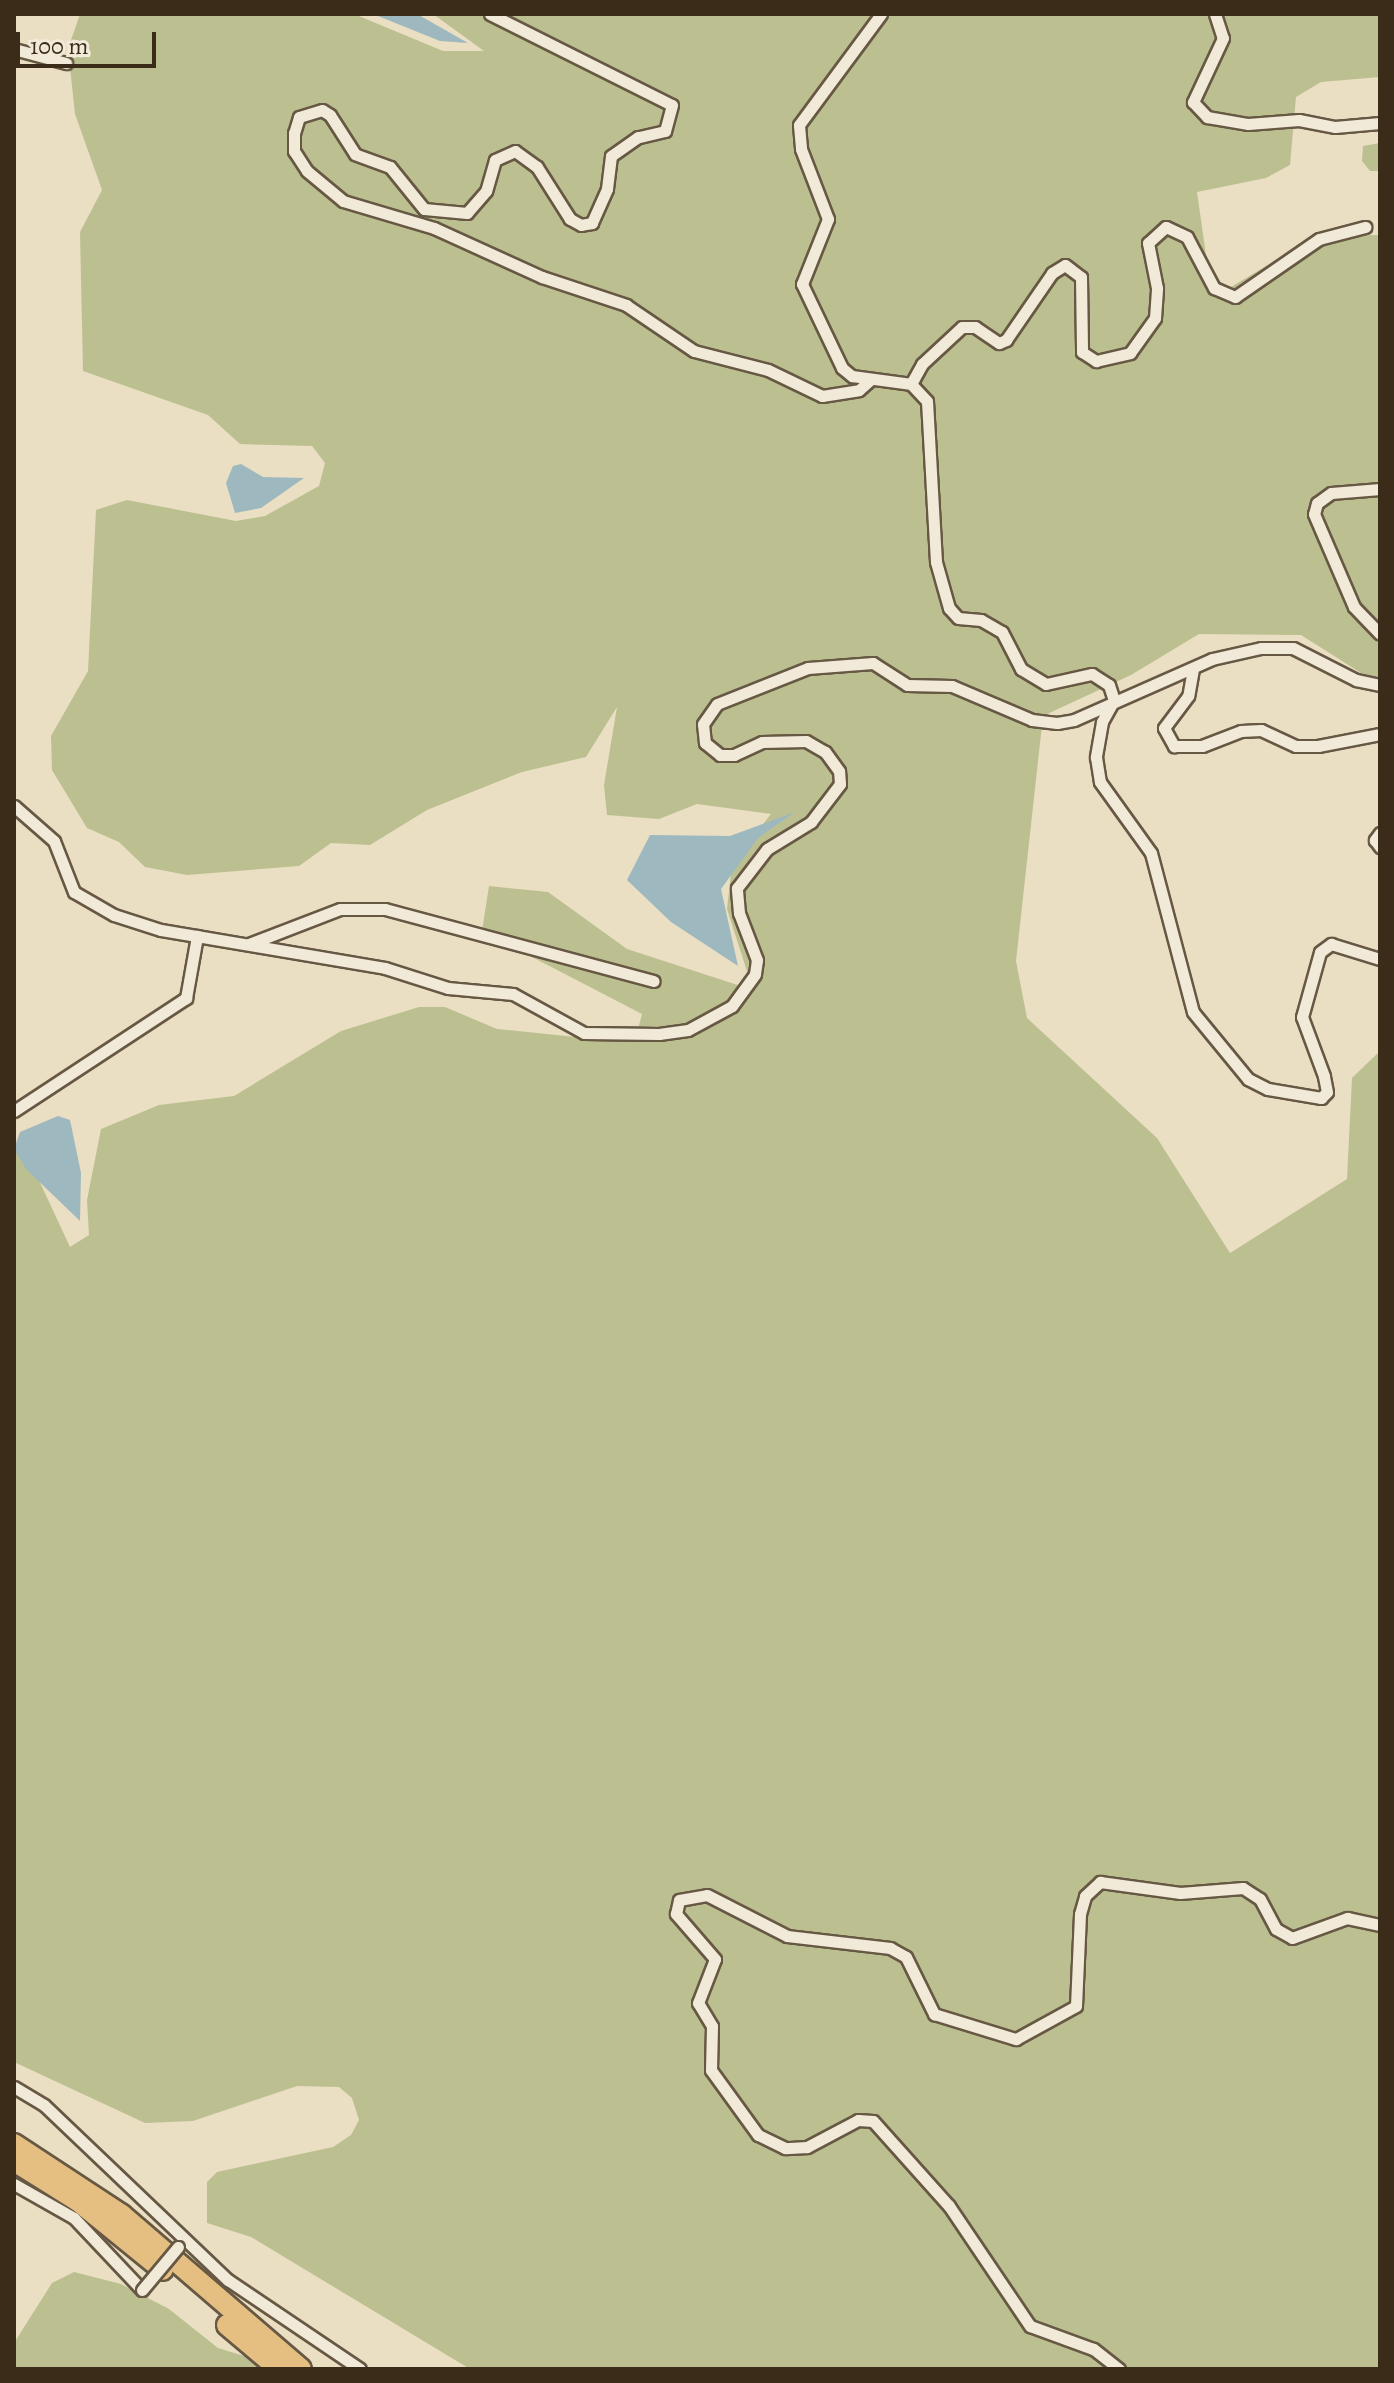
<!DOCTYPE html>
<html>
<head>
<meta charset="utf-8">
<style>
	body { margin:0 }
	#map { position:relative; width:1394px; height:2383px; overflow:hidden; background:#eadec3; font-family:Alegreya,serif }
	div>[style] { position:absolute }
	.green>* { inset:0; background:#bcc090 }
	.water>* { inset:0; background:#9db9bf }
	.roads { filter:drop-shadow(2px 0 #675844) drop-shadow(-2px 0 #675844) drop-shadow(0 2px #675844) drop-shadow(0 -2px #675844) }
	.minor>* { height:11px; margin:-5.5px; padding:0 5.5px; transform-origin:5.5px; border-radius:5.5px; background:#f1ead8 }
	.motorway>* { height:20px; margin:-10px; padding:0 10px; transform-origin:10px; border-radius:10px; background:#e5bf82 }
	.bridges { filter:drop-shadow(2px 0 #675844) drop-shadow(-2px 0 #675844) drop-shadow(0 2px #675844) drop-shadow(0 -2px #675844) }
	.minor-bridge>* { height:11px; margin:-5.5px; padding:0 5.5px; transform-origin:5.5px; border-radius:5.5px; background:#f1ead8 }
	span { translate:-50% -50%; white-space:nowrap; text-align:center; line-height:1.15; -webkit-text-stroke:7px #f1ead8; paint-order:stroke }
	.frame { position:absolute; inset:0; border:16px solid #3b2b19; pointer-events:none }
	.scale { position:absolute; left:16px; top:32px; width:140px; height:36px; box-sizing:border-box; border:4px solid #3b2b19; border-top:0; padding-left:10px; font-size:24px; line-height:28px; white-space:nowrap; color:#3b2b19; -webkit-text-stroke:6px #f1ead8; paint-order:stroke }
</style>
</head>
<body>
<div id="map">
	<div class="green">
		<i style="clip-path:polygon(80px 14px,354px 14px,443px 51px,484px 51px,433px 14px,1380px 14px,1380px 77px,1321px 82px,1296px 97px,1290px 165px,1266px 178px,1197px 192px,1209px 276px,1231px 287px,1316px 236px,1380px 235px,1380px 685px,1301px 635px,1199px 634px,1131px 675px,1043px 716px,1016px 961px,1027px 1018px,1157px 1138px,1230px 1253px,1347px 1179px,1352px 1078px,1380px 1051px,1380px 2369px,470px 2369px,251px 2237px,207px 2223px,207px 2182px,217px 2172px,333px 2147px,351px 2135px,359px 2120px,352px 2098px,339px 2087px,297px 2086px,193px 2121px,145px 2123px,14px 2062px,14px 1145px,37px 1176px,70px 1247px,89px 1235px,87px 1200px,101px 1129px,159px 1105px,234px 1096px,341px 1031px,419px 1007px,445px 1007px,497px 1029px,605px 1040px,636px 1037px,642px 1014px,482px 931px,489px 886px,548px 892px,627px 949px,753px 990px,727px 909px,732px 864px,771px 814px,697px 804px,659px 819px,607px 815px,604px 785px,617px 707px,586px 757px,522px 772px,427px 810px,370px 845px,331px 843px,299px 866px,187px 875px,145px 867px,119px 842px,87px 828px,52px 770px,51px 736px,88px 671px,96px 510px,127px 500px,236px 521px,265px 516px,319px 486px,325px 463px,312px 446px,240px 444px,208px 415px,83px 371px,80px 232px,102px 190px,75px 114px,68px 49px)"></i>
		<i style="clip-path:polygon(1380px 143px,1380px 171px,1370px 171px,1362px 161px,1363px 146px)"></i>
		<i style="clip-path:polygon(74px 2272px,121px 2284px,169px 2309px,218px 2348px,244px 2356px,260px 2369px,14px 2369px,14px 2343px,52px 2283px)"></i>
	</div>
	<div class="water">
		<i style="clip-path:polygon(373px 14px,417px 14px,468px 43px,440px 41px)"></i>
		<i style="clip-path:polygon(241px 464px,263px 477px,304px 478px,261px 508px,235px 513px,226px 483px,233px 466px)"></i>
		<i style="clip-path:polygon(795px 812px,758px 838px,721px 889px,738px 966px,671px 922px,627px 880px,650px 835px,730px 836px)"></i>
		<i style="clip-path:polygon(58px 1116px,70px 1120px,81px 1173px,80px 1221px,26px 1169px,14px 1149px,20px 1132px)"></i>
	</div>
	<div class="roads">
		<div class="minor">
			<i style="left:490px;top:14px;width:203px;rotate:26.6deg"></i>
			<i style="left:672px;top:105px;width:27px;rotate:105deg"></i>
			<i style="left:665px;top:131px;width:28px;rotate:167deg"></i>
			<i style="left:638px;top:137px;width:33px;rotate:145deg"></i>
			<i style="left:611px;top:156px;width:33px;rotate:97deg"></i>
			<i style="left:607px;top:189px;width:37px;rotate:114deg"></i>
			<i style="left:592px;top:223px;width:11px;rotate:170deg"></i>
			<i style="left:581px;top:225px;width:13px;rotate:-151deg"></i>
			<i style="left:570px;top:219px;width:62px;rotate:-122.4deg"></i>
			<i style="left:537px;top:167px;width:27px;rotate:-144deg"></i>
			<i style="left:515px;top:151px;width:22px;rotate:156deg"></i>
			<i style="left:495px;top:160px;width:32px;rotate:106deg"></i>
			<i style="left:486px;top:191px;width:29px;rotate:131deg"></i>
			<i style="left:467px;top:213px;width:43px;rotate:-174.7deg"></i>
			<i style="left:424px;top:209px;width:54px;rotate:-129deg"></i>
			<i style="left:390px;top:167px;width:37px;rotate:-160deg"></i>
			<i style="left:355px;top:154px;width:46px;rotate:-122.7deg"></i>
			<i style="left:330px;top:115px;width:9px;rotate:-148deg"></i>
			<i style="left:322px;top:110px;width:24px;rotate:163deg"></i>
			<i style="left:299px;top:117px;width:17px;rotate:107deg"></i>
			<i style="left:294px;top:133px;width:18px;rotate:90deg"></i>
			<i style="left:294px;top:151px;width:24px;rotate:57deg"></i>
			<i style="left:307px;top:171px;width:47px;rotate:39.8deg"></i>
			<i style="left:343px;top:201px;width:95px;rotate:16.5deg"></i>
			<i style="left:434px;top:228px;width:119px;rotate:24.4deg"></i>
			<i style="left:542px;top:277px;width:89px;rotate:18.4deg"></i>
			<i style="left:626px;top:305px;width:82px;rotate:34.1deg"></i>
			<i style="left:694px;top:351px;width:76px;rotate:14.4deg"></i>
			<i style="left:768px;top:370px;width:60px;rotate:25.7deg"></i>
			<i style="left:822px;top:396px;width:37px;rotate:-9deg"></i>
			<i style="left:859px;top:390px;width:15px;rotate:-42deg"></i>
			<i style="left:881px;top:14px;width:138px;rotate:126.5deg"></i>
			<i style="left:799px;top:125px;width:24px;rotate:85deg"></i>
			<i style="left:801px;top:149px;width:75px;rotate:68.9deg"></i>
			<i style="left:828px;top:219px;width:70px;rotate:111.8deg"></i>
			<i style="left:802px;top:284px;width:93px;rotate:64.5deg"></i>
			<i style="left:842px;top:368px;width:13px;rotate:39deg"></i>
			<i style="left:852px;top:376px;width:60px;rotate:7.7deg"></i>
			<i style="left:911px;top:384px;width:23px;rotate:47deg"></i>
			<i style="left:927px;top:401px;width:161px;rotate:86.8deg"></i>
			<i style="left:936px;top:562px;width:48px;rotate:74.2deg"></i>
			<i style="left:949px;top:608px;width:13px;rotate:48deg"></i>
			<i style="left:958px;top:618px;width:23px;rotate:5deg"></i>
			<i style="left:981px;top:620px;width:24px;rotate:30deg"></i>
			<i style="left:1002px;top:632px;width:42px;rotate:62.8deg"></i>
			<i style="left:1021px;top:669px;width:29px;rotate:31deg"></i>
			<i style="left:1046px;top:684px;width:47px;rotate:-12.3deg"></i>
			<i style="left:1092px;top:674px;width:20px;rotate:33deg"></i>
			<i style="left:1109px;top:685px;width:16px;rotate:72deg"></i>
			<i style="left:1114px;top:700px;width:25px;rotate:119deg"></i>
			<i style="left:1102px;top:722px;width:36px;rotate:100deg"></i>
			<i style="left:1096px;top:757px;width:25px;rotate:81deg"></i>
			<i style="left:1100px;top:782px;width:87px;rotate:54.3deg"></i>
			<i style="left:1151px;top:853px;width:164px;rotate:75.2deg"></i>
			<i style="left:1193px;top:1012px;width:87px;rotate:50.6deg"></i>
			<i style="left:1248px;top:1079px;width:22px;rotate:27deg"></i>
			<i style="left:1268px;top:1089px;width:54px;rotate:9.6deg"></i>
			<i style="left:1321px;top:1098px;width:8px;rotate:-45deg"></i>
			<i style="left:1327px;top:1092px;width:16px;rotate:-101deg"></i>
			<i style="left:1324px;top:1076px;width:63px;rotate:-110.4deg"></i>
			<i style="left:1302px;top:1017px;width:67px;rotate:-74.5deg"></i>
			<i style="left:1320px;top:952px;width:14px;rotate:-36deg"></i>
			<i style="left:1331px;top:944px;width:51px;rotate:17deg"></i>
			<i style="left:1215px;top:14px;width:25px;rotate:72deg"></i>
			<i style="left:1223px;top:38px;width:71px;rotate:115.1deg"></i>
			<i style="left:1193px;top:102px;width:21px;rotate:47deg"></i>
			<i style="left:1207px;top:117px;width:42px;rotate:9.7deg"></i>
			<i style="left:1248px;top:124px;width:51px;rotate:-4.5deg"></i>
			<i style="left:1299px;top:120px;width:37px;rotate:11deg"></i>
			<i style="left:1335px;top:127px;width:45px;rotate:-5.1deg"></i>
			<i style="left:14px;top:49px;width:54px;rotate:15.1deg"></i>
			<i style="left:911px;top:384px;width:23px;rotate:-61deg"></i>
			<i style="left:922px;top:364px;width:54px;rotate:-42.8deg"></i>
			<i style="left:962px;top:327px;width:13px"></i>
			<i style="left:975px;top:327px;width:29px;rotate:34deg"></i>
			<i style="left:999px;top:343px;width:8px;rotate:-23deg"></i>
			<i style="left:1006px;top:340px;width:81px;rotate:-55.5deg"></i>
			<i style="left:1052px;top:273px;width:15px;rotate:-32deg"></i>
			<i style="left:1065px;top:265px;width:20px;rotate:37deg"></i>
			<i style="left:1081px;top:277px;width:75px;rotate:89.2deg"></i>
			<i style="left:1082px;top:352px;width:17px;rotate:33deg"></i>
			<i style="left:1096px;top:361px;width:35px;rotate:-13deg"></i>
			<i style="left:1130px;top:353px;width:43px;rotate:-54.5deg"></i>
			<i style="left:1155px;top:318px;width:30px;rotate:-86deg"></i>
			<i style="left:1157px;top:288px;width:46px;rotate:-101.3deg"></i>
			<i style="left:1148px;top:243px;width:24px;rotate:-42deg"></i>
			<i style="left:1166px;top:227px;width:23px;rotate:25deg"></i>
			<i style="left:1187px;top:237px;width:58px;rotate:62.1deg"></i>
			<i style="left:1214px;top:288px;width:23px;rotate:23deg"></i>
			<i style="left:1235px;top:297px;width:102px;rotate:-34.6deg"></i>
			<i style="left:1319px;top:239px;width:48px;rotate:-14.6deg"></i>
			<i style="left:1380px;top:489px;width:49px;rotate:175.3deg"></i>
			<i style="left:1331px;top:493px;width:17px;rotate:144deg"></i>
			<i style="left:1317px;top:503px;width:11px;rotate:105deg"></i>
			<i style="left:1314px;top:514px;width:101px;rotate:66.7deg"></i>
			<i style="left:1354px;top:607px;width:37px;rotate:46deg"></i>
			<i style="left:1193px;top:669px;width:27px;rotate:100deg"></i>
			<i style="left:1188px;top:696px;width:40px;rotate:127deg"></i>
			<i style="left:1164px;top:728px;width:21px;rotate:61deg"></i>
			<i style="left:1174px;top:746px;width:28px"></i>
			<i style="left:1202px;top:746px;width:42px;rotate:-21deg"></i>
			<i style="left:1241px;top:731px;width:20px;rotate:-3deg"></i>
			<i style="left:1261px;top:730px;width:38px;rotate:25deg"></i>
			<i style="left:1296px;top:746px;width:22px"></i>
			<i style="left:1318px;top:746px;width:63px;rotate:-11deg"></i>
			<i style="left:14px;top:806px;width:53px;rotate:41.2deg"></i>
			<i style="left:54px;top:841px;width:55px;rotate:68.6deg"></i>
			<i style="left:74px;top:892px;width:46px;rotate:29.9deg"></i>
			<i style="left:114px;top:915px;width:49px;rotate:17.7deg"></i>
			<i style="left:161px;top:930px;width:227px;rotate:9.6deg"></i>
			<i style="left:385px;top:968px;width:66px;rotate:17.6deg"></i>
			<i style="left:448px;top:988px;width:65px;rotate:5.3deg"></i>
			<i style="left:513px;top:994px;width:81px;rotate:28.8deg"></i>
			<i style="left:584px;top:1033px;width:75px;rotate:0.8deg"></i>
			<i style="left:659px;top:1034px;width:29px;rotate:-8deg"></i>
			<i style="left:688px;top:1030px;width:50px;rotate:-28.6deg"></i>
			<i style="left:732px;top:1006px;width:39px;rotate:-54deg"></i>
			<i style="left:755px;top:974px;width:14px;rotate:-82deg"></i>
			<i style="left:757px;top:960px;width:50px;rotate:-111deg"></i>
			<i style="left:739px;top:913px;width:25px;rotate:-95deg"></i>
			<i style="left:737px;top:888px;width:49px;rotate:-52.4deg"></i>
			<i style="left:767px;top:849px;width:52px;rotate:-31.5deg"></i>
			<i style="left:811px;top:822px;width:48px;rotate:-52.7deg"></i>
			<i style="left:840px;top:784px;width:13px;rotate:-94deg"></i>
			<i style="left:839px;top:771px;width:24px;rotate:-126deg"></i>
			<i style="left:825px;top:752px;width:22px;rotate:-150deg"></i>
			<i style="left:806px;top:741px;width:44px;rotate:178.7deg"></i>
			<i style="left:762px;top:742px;width:31px;rotate:155deg"></i>
			<i style="left:734px;top:755px;width:14px;rotate:180deg"></i>
			<i style="left:720px;top:755px;width:19px;rotate:-141deg"></i>
			<i style="left:705px;top:743px;width:19px;rotate:-96deg"></i>
			<i style="left:703px;top:724px;width:24px;rotate:-55deg"></i>
			<i style="left:717px;top:704px;width:98px;rotate:-21.6deg"></i>
			<i style="left:808px;top:668px;width:65px;rotate:-4.4deg"></i>
			<i style="left:873px;top:663px;width:40px;rotate:32.9deg"></i>
			<i style="left:907px;top:685px;width:45px;rotate:1.3deg"></i>
			<i style="left:952px;top:686px;width:87px;rotate:23deg"></i>
			<i style="left:1032px;top:720px;width:25px;rotate:7deg"></i>
			<i style="left:1057px;top:723px;width:17px;rotate:-10deg"></i>
			<i style="left:1074px;top:720px;width:151px;rotate:-23.8deg"></i>
			<i style="left:1212px;top:659px;width:50px;rotate:-12.7deg"></i>
			<i style="left:1261px;top:648px;width:32px"></i>
			<i style="left:1293px;top:648px;width:71px;rotate:26.9deg"></i>
			<i style="left:1356px;top:680px;width:25px;rotate:12deg"></i>
			<i style="left:1380px;top:833px;width:9px;rotate:126deg"></i>
			<i style="left:1375px;top:840px;width:9px;rotate:54deg"></i>
			<i style="left:249px;top:944px;width:97px;rotate:-21deg"></i>
			<i style="left:340px;top:909px;width:45px"></i>
			<i style="left:385px;top:909px;width:278px;rotate:15deg"></i>
			<i style="left:14px;top:1111px;width:206px;rotate:-33.3deg"></i>
			<i style="left:186px;top:998px;width:63px;rotate:-79.9deg"></i>
			<i style="left:14px;top:2087px;width:35px;rotate:31deg"></i>
			<i style="left:44px;top:2105px;width:254px;rotate:43.6deg"></i>
			<i style="left:228px;top:2280px;width:159px;rotate:34deg"></i>
			<i style="left:14px;top:2184px;width:69px;rotate:29.5deg"></i>
			<i style="left:74px;top:2218px;width:99px;rotate:46.6deg"></i>
			<i style="left:1119px;top:2369px;width:33px;rotate:-142deg"></i>
			<i style="left:1093px;top:2349px;width:67px;rotate:-159.9deg"></i>
			<i style="left:1030px;top:2326px;width:145px;rotate:-124deg"></i>
			<i style="left:949px;top:2206px;width:114px;rotate:-131.8deg"></i>
			<i style="left:873px;top:2121px;width:15px;rotate:-176deg"></i>
			<i style="left:858px;top:2120px;width:58px;rotate:152.1deg"></i>
			<i style="left:807px;top:2147px;width:22px;rotate:177deg"></i>
			<i style="left:785px;top:2148px;width:30px;rotate:-154deg"></i>
			<i style="left:758px;top:2135px;width:80px;rotate:-125.9deg"></i>
			<i style="left:711px;top:2070px;width:44px;rotate:-88.7deg"></i>
			<i style="left:712px;top:2026px;width:27px;rotate:-121deg"></i>
			<i style="left:698px;top:2003px;width:47px;rotate:-68.9deg"></i>
			<i style="left:715px;top:1959px;width:60px;rotate:-130.9deg"></i>
			<i style="left:676px;top:1914px;width:14px;rotate:-78deg"></i>
			<i style="left:679px;top:1900px;width:28px;rotate:-10deg"></i>
			<i style="left:707px;top:1895px;width:90px;rotate:27.1deg"></i>
			<i style="left:787px;top:1936px;width:104px;rotate:6.6deg"></i>
			<i style="left:890px;top:1948px;width:18px;rotate:29deg"></i>
			<i style="left:906px;top:1957px;width:64px;rotate:63.8deg"></i>
			<i style="left:934px;top:2014px;width:86px;rotate:17deg"></i>
			<i style="left:1016px;top:2039px;width:68px;rotate:-28.8deg"></i>
			<i style="left:1076px;top:2006px;width:92px;rotate:-87.5deg"></i>
			<i style="left:1080px;top:1914px;width:19px;rotate:-74deg"></i>
			<i style="left:1085px;top:1896px;width:21px;rotate:-43deg"></i>
			<i style="left:1100px;top:1882px;width:81px;rotate:7.8deg"></i>
			<i style="left:1180px;top:1893px;width:63px;rotate:-4.5deg"></i>
			<i style="left:1243px;top:1888px;width:20px;rotate:33deg"></i>
			<i style="left:1260px;top:1899px;width:34px;rotate:62deg"></i>
			<i style="left:1276px;top:1929px;width:18px;rotate:29deg"></i>
			<i style="left:1292px;top:1938px;width:59px;rotate:-20deg"></i>
			<i style="left:1347px;top:1918px;width:34px;rotate:12deg"></i>
		</div>
		<div class="motorway">
			<i style="left:14px;top:2144px;width:129px;rotate:33.3deg"></i>
			<i style="left:122px;top:2215px;width:236px;rotate:40.7deg"></i>
			<i style="left:14px;top:2161px;width:75px;rotate:32deg"></i>
			<i style="left:78px;top:2201px;width:109px;rotate:39.1deg"></i>
			<i style="left:227px;top:2325px;width:68px;rotate:40.2deg"></i>
		</div>
	</div>
	<div class="bridges">
		<div class="minor-bridge">
			<i style="left:142px;top:2290px;width:56px;rotate:-50.1deg"></i>
		</div>
	</div>
	<div class="frame"></div>
	<div class="scale">100 m</div>
</div>
</body>
</html>
